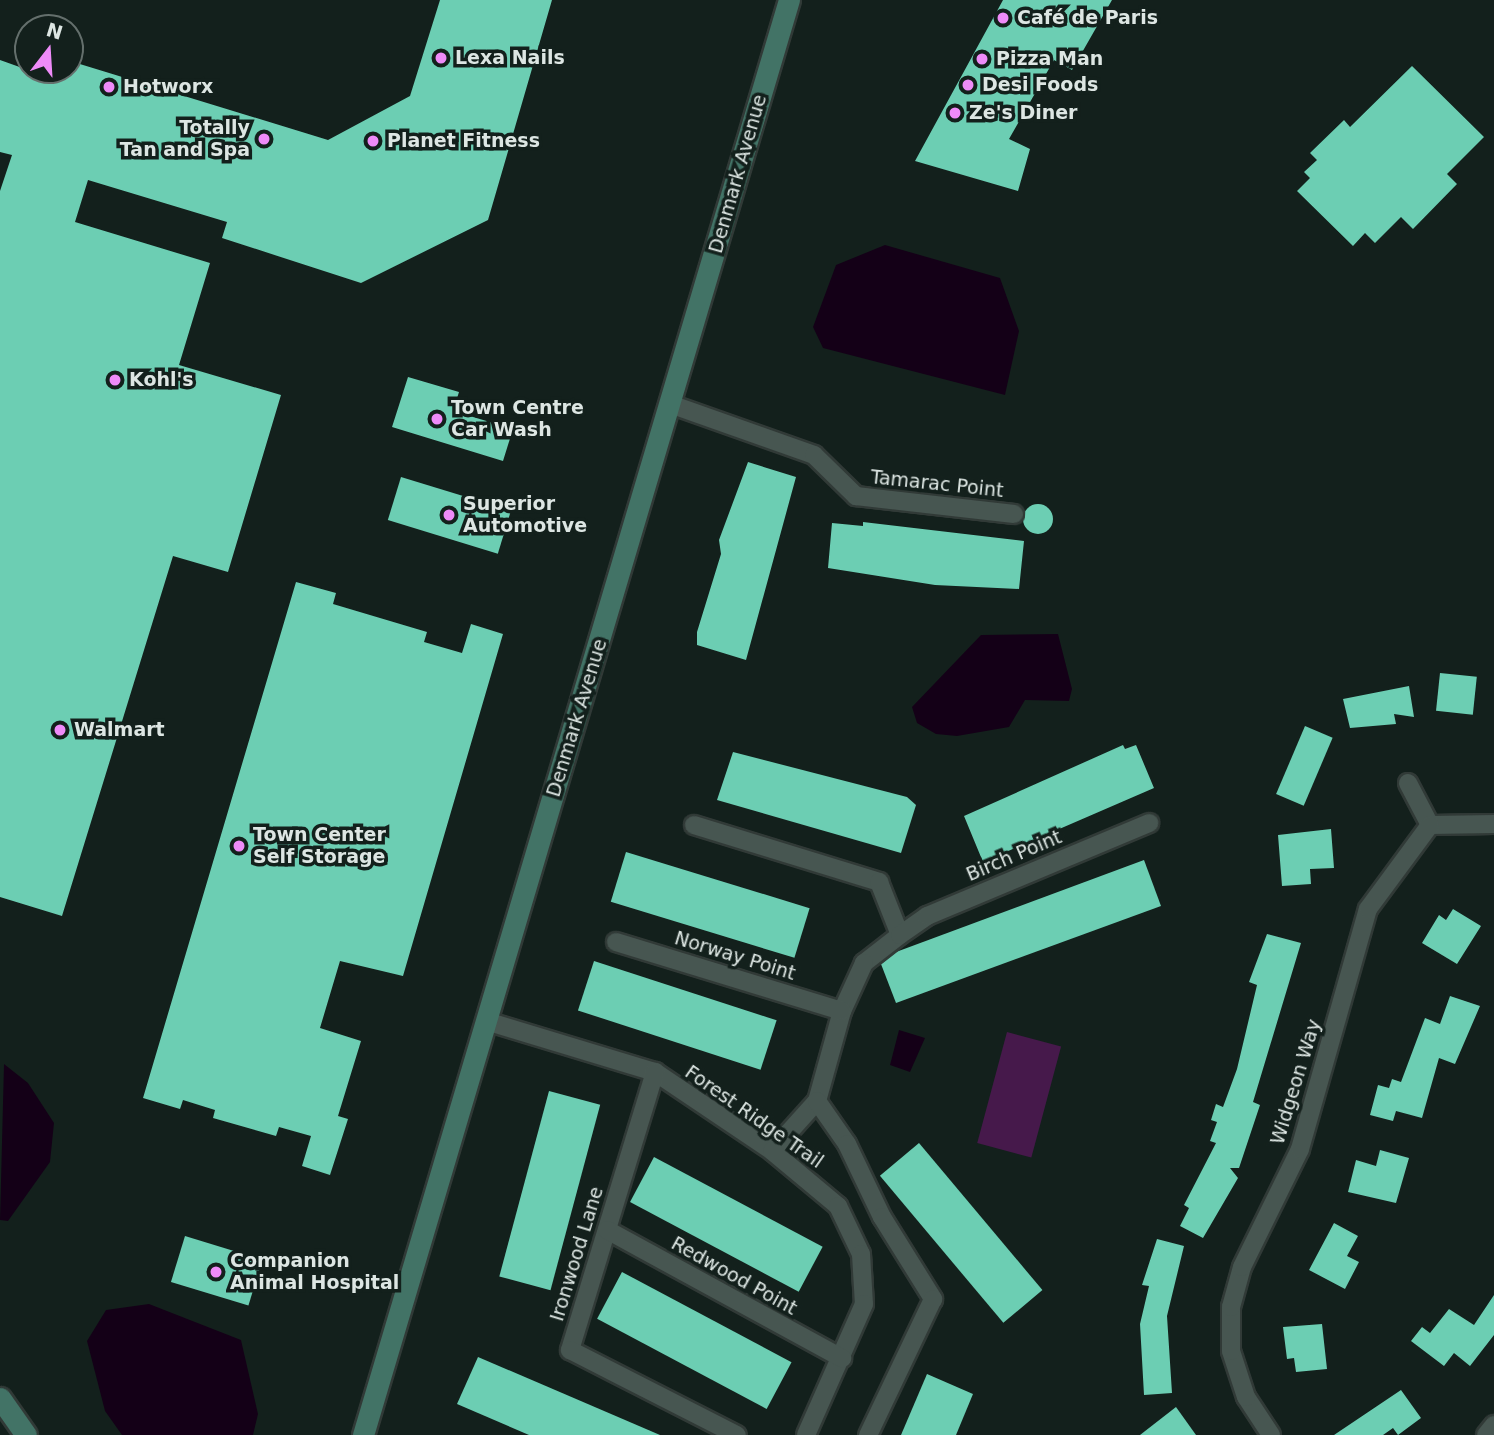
<!DOCTYPE html>
<html>
<head>
<meta charset="utf-8">
<style>
	body { margin:0 }
	#map { position:relative; width:1494px; height:1435px; overflow:hidden; background:#13201c; font-family:"DejaVu Sans",sans-serif }
	div>[style] { position:absolute }
	.green>* { inset:0; background:#46194b; transform-origin:0 0 }
	.water>* { inset:0; background:#140017 }
	.building>* { inset:0; background:#6cceb3; transform-origin:0 0 }
	.round { border-radius:50% }
	.roads { filter:drop-shadow(2px 0 #313a37) drop-shadow(-2px 0 #313a37) drop-shadow(0 2px #313a37) drop-shadow(0 -2px #313a37) }
	.street>* { height:18px; margin:-9px; padding:0 9px; transform-origin:9px; border-radius:9px; background:#475651 }
	.secondary>* { height:21px; margin:-10.5px; padding:0 10.5px; transform-origin:10.5px; border-radius:10.5px; background:#427366 }
	.dots>* { width:19px; height:19px; translate:-50% -50%; box-sizing:border-box; border:4px solid #13201c; border-radius:50% }
	span { translate:-50% -50%; white-space:nowrap; text-align:center; line-height:1.15; -webkit-text-stroke:7px #13201c; paint-order:stroke }
	.poi-label { font-size:19px; color:#dde6e3; font-weight:700 }
	.left { translate:0 -50%; text-align:left }
	.right { translate:-100% -50%; text-align:right }
	.street-label { font-size:19px; color:#dde6e3 }
	.north { position:absolute; left:14px; top:14px; width:70px; height:70px; box-sizing:border-box; background:#13201c; border:2px solid #646f6c; border-radius:50%; rotate:17deg; font-size:19px; font-weight:700; line-height:28px; text-align:center; color:#dde6e3 }
	.north::after { content:''; display:block; margin:auto; width:24px; height:32px; background:#ee8bf8; clip-path:polygon(50% 0,100% 100%,50% 72%,0 100%) }
</style>
</head>
<body>
<div id="map">
	<div class="green">
		<i style="left:1007px;top:1032px;width:56px;height:115px;rotate:15deg"></i>
	</div>
	<div class="water">
		<i style="clip-path:polygon(885px 245px,1000px 278px,1019px 331px,1005px 395px,823px 348px,813px 327px,836px 265px)"></i>
		<i style="clip-path:polygon(1058px 634px,1072px 689px,1069px 701px,1025px 700px,1009px 727px,957px 736px,936px 734px,917px 723px,912px 707px,981px 635px)"></i>
		<i style="clip-path:polygon(899px 1030px,925px 1038px,910px 1072px,890px 1065px)"></i>
		<i style="clip-path:polygon(4px 1064px,28px 1083px,54px 1123px,50px 1162px,8px 1221px,0 1220px)"></i>
		<i style="clip-path:polygon(149px 1304px,241px 1340px,258px 1414px,253px 1435px,122px 1435px,105px 1411px,87px 1341px,106px 1310px)"></i>
	</div>
	<div class="building">
		<i style="clip-path:polygon(440px 0,552px 0,488px 220px,361px 283px,222px 238px,227px 222px,88px 180px,75px 222px,210px 263px,179px 365px,281px 395px,228px 572px,173px 556px,62px 916px,0 897px,0 191px,12px 155px,0 152px,0 60px,28px 70px,70px 70px,70px 61px,328px 140px,410px 96px)"></i>
		<i style="clip-path:polygon(1003px 0,1112px 0,1072px 70px,1054px 60px,1009px 139px,1030px 149px,1018px 191px,915px 161px)"></i>
		<i style="clip-path:polygon(1412px 66px,1484px 137px,1447px 174px,1457px 184px,1413px 229px,1401px 217px,1375px 243px,1365px 233px,1353px 246px,1297px 191px,1310px 178px,1304px 172px,1317px 160px,1310px 153px,1344px 120px,1350px 127px)"></i>
		<i style="clip-path:polygon(408px 377px,459px 392px,453px 411px,513px 429px,503px 461px,392px 427px)"></i>
		<i style="clip-path:polygon(748px 462px,796px 477px,746px 660px,697px 645px,697px 632px,721px 554px,719px 540px)"></i>
		<i style="left:401px;top:477px;width:115px;height:45px;rotate:17deg"></i>
		<i class="round" style="left:1023px;top:504px;width:30px;height:30px"></i>
		<i style="clip-path:polygon(863px 522px,1024px 541px,1019px 589px,935px 585px,828px 568px,832px 523px,863px 526px)"></i>
		<i style="clip-path:polygon(296px 582px,336px 593px,333px 604px,427px 632px,424px 642px,462px 653px,471px 624px,503px 634px,403px 976px,340px 961px,320px 1028px,361px 1041px,338px 1116px,348px 1119px,330px 1175px,302px 1166px,311px 1136px,279px 1127px,276px 1136px,213px 1118px,215px 1110px,183px 1100px,180px 1109px,143px 1098px)"></i>
		<i style="left:1440px;top:673px;width:37px;height:38px;rotate:6deg"></i>
		<i style="clip-path:polygon(1409px 686px,1414px 717px,1394px 714px,1396px 724px,1350px 728px,1343px 699px)"></i>
		<i style="left:1305px;top:726px;width:30px;height:74px;rotate:23deg"></i>
		<i style="clip-path:polygon(1123px 745px,1125px 749px,1136px 745px,1154px 788px,983px 862px,964px 816px)"></i>
		<i style="clip-path:polygon(733px 752px,907px 797px,916px 805px,901px 853px,717px 800px)"></i>
		<i style="clip-path:polygon(1331px 829px,1334px 868px,1310px 869px,1311px 884px,1282px 886px,1278px 835px)"></i>
		<i style="left:626px;top:852px;width:192px;height:52px;rotate:17deg"></i>
		<i style="clip-path:polygon(1144px 860px,1161px 906px,896px 1003px,881px 964px,896px 952px)"></i>
		<i style="clip-path:polygon(1453px 909px,1481px 926px,1457px 964px,1422px 943px,1439px 915px,1446px 920px)"></i>
		<i style="clip-path:polygon(1267px 934px,1301px 943px,1253px 1102px,1260px 1105px,1239px 1168px,1230px 1168px,1238px 1178px,1203px 1238px,1180px 1226px,1189px 1208px,1184px 1205px,1216px 1143px,1210px 1141px,1217px 1122px,1211px 1120px,1216px 1104px,1223px 1107px,1237px 1069px,1257px 985px,1249px 982px)"></i>
		<i style="left:594px;top:961px;width:192px;height:52px;rotate:18deg"></i>
		<i style="clip-path:polygon(1450px 996px,1480px 1006px,1455px 1064px,1439px 1058px,1422px 1118px,1396px 1111px,1393px 1121px,1370px 1115px,1378px 1085px,1389px 1088px,1392px 1079px,1401px 1082px,1425px 1018px,1440px 1024px)"></i>
		<i style="left:549px;top:1091px;width:53px;height:192px;rotate:15deg"></i>
		<i style="left:919px;top:1143px;width:192px;height:51px;rotate:50deg"></i>
		<i style="clip-path:polygon(1380px 1150px,1409px 1158px,1396px 1203px,1348px 1192px,1356px 1160px,1376px 1166px)"></i>
		<i style="left:654px;top:1157px;width:191px;height:51px;rotate:28deg"></i>
		<i style="clip-path:polygon(1334px 1223px,1358px 1236px,1347px 1256px,1359px 1262px,1345px 1289px,1309px 1270px)"></i>
		<i style="left:185px;top:1236px;width:81px;height:48px;rotate:17deg"></i>
		<i style="clip-path:polygon(1157px 1239px,1184px 1246px,1167px 1316px,1172px 1393px,1144px 1395px,1140px 1324px,1149px 1286px,1142px 1285px)"></i>
		<i style="left:622px;top:1272px;width:192px;height:53px;rotate:28deg"></i>
		<i style="clip-path:polygon(1494px 1295px,1494px 1335px,1470px 1366px,1454px 1353px,1444px 1366px,1411px 1341px,1422px 1327px,1430px 1333px,1449px 1309px,1474px 1325px)"></i>
		<i style="clip-path:polygon(1322px 1324px,1327px 1369px,1296px 1372px,1294px 1358px,1287px 1359px,1283px 1327px)"></i>
		<i style="clip-path:polygon(478px 1357px,660px 1435px,529px 1435px,457px 1404px)"></i>
		<i style="clip-path:polygon(927px 1374px,973px 1394px,956px 1435px,901px 1435px)"></i>
		<i style="clip-path:polygon(1401px 1390px,1421px 1418px,1398px 1435px,1393px 1428px,1383px 1435px,1334px 1435px)"></i>
		<i style="clip-path:polygon(1176px 1407px,1196px 1435px,1140px 1435px)"></i>
	</div>
	<div class="roads">
		<div class="street">
			<i style="left:670px;top:404px;width:153px;rotate:19.5deg"></i>
			<i style="left:814px;top:455px;width:59px;rotate:44.3deg"></i>
			<i style="left:856px;top:496px;width:159px;rotate:6.5deg"></i>
			<i style="left:1408px;top:783px;width:47px;rotate:62.4deg"></i>
			<i style="left:694px;top:825px;width:194px;rotate:17.1deg"></i>
			<i style="left:879px;top:882px;width:57px;rotate:68.4deg"></i>
			<i style="left:900px;top:935px;width:46px;rotate:142.1deg"></i>
			<i style="left:864px;top:963px;width:53px;rotate:114.6deg"></i>
			<i style="left:842px;top:1011px;width:93px;rotate:105.5deg"></i>
			<i style="left:817px;top:1101px;width:67px;rotate:132deg"></i>
			<i style="left:1430px;top:825px;width:64px;rotate:-0.9deg"></i>
			<i style="left:900px;top:935px;width:33px;rotate:-35deg"></i>
			<i style="left:927px;top:916px;width:241px;rotate:-22.7deg"></i>
			<i style="left:616px;top:942px;width:236px;rotate:17deg"></i>
			<i style="left:486px;top:1021px;width:177px;rotate:16.8deg"></i>
			<i style="left:655px;top:1072px;width:141px;rotate:34deg"></i>
			<i style="left:772px;top:1151px;width:86px;rotate:39.8deg"></i>
			<i style="left:838px;top:1206px;width:53px;rotate:64.4deg"></i>
			<i style="left:861px;top:1254px;width:50px;rotate:86.6deg"></i>
			<i style="left:864px;top:1304px;width:143px;rotate:113.9deg"></i>
			<i style="left:655px;top:1072px;width:291px;rotate:107deg"></i>
			<i style="left:570px;top:1350px;width:187px;rotate:27deg"></i>
			<i style="left:817px;top:1101px;width:52px;rotate:55.1deg"></i>
			<i style="left:847px;top:1144px;width:81px;rotate:64.4deg"></i>
			<i style="left:882px;top:1217px;width:97px;rotate:58.1deg"></i>
			<i style="left:933px;top:1299px;width:151px;rotate:115.5deg"></i>
			<i style="left:607px;top:1230px;width:268px;rotate:28.6deg"></i>
			<i style="left:1271px;top:1435px;width:45px;rotate:-123.3deg"></i>
			<i style="left:1246px;top:1397px;width:48px;rotate:-108.1deg"></i>
			<i style="left:1231px;top:1351px;width:44px;rotate:-90deg"></i>
			<i style="left:1231px;top:1307px;width:41px;rotate:-74.6deg"></i>
			<i style="left:1242px;top:1267px;width:131px;rotate:-63.8deg"></i>
			<i style="left:1300px;top:1149px;width:249px;rotate:-74.2deg"></i>
			<i style="left:1368px;top:909px;width:104px;rotate:-53.6deg"></i>
			<i style="left:1486px;top:1435px;width:13px;rotate:-51deg"></i>
		</div>
		<div class="secondary">
			<i style="left:0;top:1398px;width:45px;rotate:54.9deg"></i>
			<i style="left:363px;top:1435px;width:1497px;rotate:-73.47deg"></i>
		</div>
	</div>
	<div class="dots">
		<i style="left:1003px;top:18px;background:#ee8bf8"></i>
		<i style="left:441px;top:58px;background:#ee8bf8"></i>
		<i style="left:982px;top:59px;background:#ee8bf8"></i>
		<i style="left:968px;top:85px;background:#ee8bf8"></i>
		<i style="left:109px;top:87px;background:#ee8bf8"></i>
		<i style="left:955px;top:113px;background:#ee8bf8"></i>
		<i style="left:264px;top:139px;background:#ee8bf8"></i>
		<i style="left:373px;top:141px;background:#ee8bf8"></i>
		<i style="left:115px;top:380px;background:#ee8bf8"></i>
		<i style="left:437px;top:419px;background:#ee8bf8"></i>
		<i style="left:449px;top:515px;background:#ee8bf8"></i>
		<i style="left:60px;top:730px;background:#ee8bf8"></i>
		<i style="left:239px;top:846px;background:#ee8bf8"></i>
		<i style="left:216px;top:1272px;background:#ee8bf8"></i>
	</div>
	<div class="poi-label">
		<span class="left" style="left:1017px;top:18px">Café de Paris</span>
		<span class="left" style="left:455px;top:58px">Lexa Nails</span>
		<span class="left" style="left:996px;top:59px">Pizza Man</span>
		<span class="left" style="left:982px;top:85px">Desi Foods</span>
		<span class="left" style="left:123px;top:87px">Hotworx</span>
		<span class="left" style="left:969px;top:113px">Ze's Diner</span>
		<span class="right" style="left:250px;top:139px">Totally<br>Tan and Spa</span>
		<span class="left" style="left:387px;top:141px">Planet Fitness</span>
		<span class="left" style="left:129px;top:380px">Kohl's</span>
		<span class="left" style="left:451px;top:419px">Town Centre<br>Car Wash</span>
		<span class="left" style="left:463px;top:515px">Superior<br>Automotive</span>
		<span class="left" style="left:74px;top:730px">Walmart</span>
		<span class="left" style="left:253px;top:846px">Town Center<br>Self Storage</span>
		<span class="left" style="left:230px;top:1272px">Companion<br>Animal Hospital</span>
	</div>
	<div class="street-label">
		<span style="left:738px;top:174px;rotate:-74deg">Denmark Avenue</span>
		<span style="left:937px;top:484px;rotate:6deg">Tamarac Point</span>
		<span style="left:577px;top:718px;rotate:-73deg">Denmark Avenue</span>
		<span style="left:1014px;top:856px;rotate:-23deg">Birch Point</span>
		<span style="left:735px;top:956px;rotate:17deg">Norway Point</span>
		<span style="left:1296px;top:1082px;rotate:-73deg">Widgeon Way</span>
		<span style="left:754px;top:1117px;rotate:35deg">Forest Ridge Trail</span>
		<span style="left:577px;top:1254px;rotate:-73deg">Ironwood Lane</span>
		<span style="left:734px;top:1276px;rotate:29deg">Redwood Point</span>
	</div>
	<div class="north">N</div>
</div>
</body>
</html>
